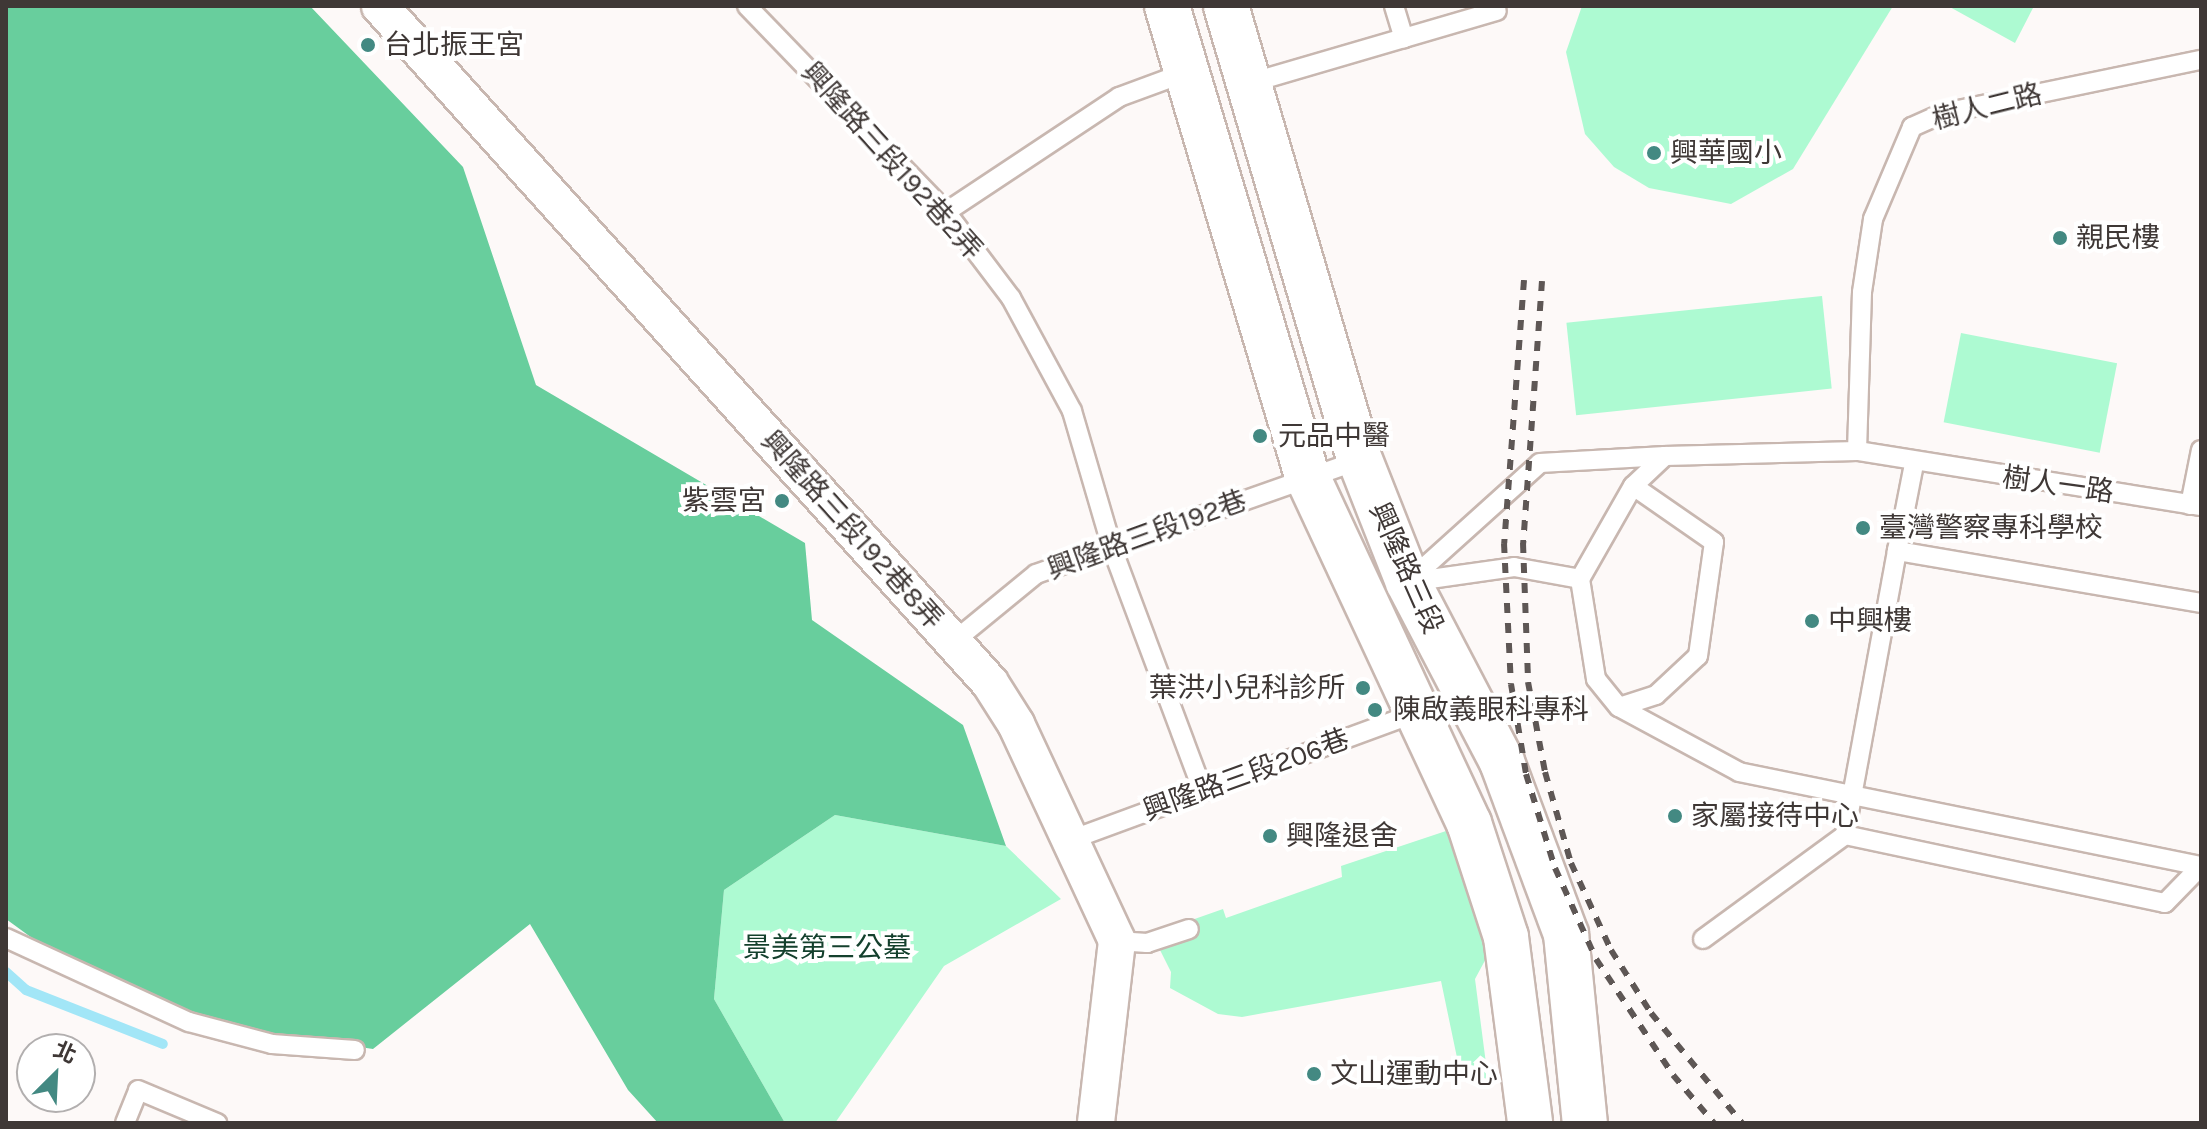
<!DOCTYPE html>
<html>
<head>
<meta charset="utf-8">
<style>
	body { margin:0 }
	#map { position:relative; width:2207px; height:1129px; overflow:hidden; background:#fdf9f8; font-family:Karla,"Noto Sans TC",sans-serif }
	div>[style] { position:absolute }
	.green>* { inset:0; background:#adfad2; transform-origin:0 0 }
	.forest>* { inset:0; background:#68ce9d }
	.stream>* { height:10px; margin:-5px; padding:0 5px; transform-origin:5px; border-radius:5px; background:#a2e6f7 }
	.roads { filter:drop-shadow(2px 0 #c8b7b0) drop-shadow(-2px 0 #c8b7b0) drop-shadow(0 2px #c8b7b0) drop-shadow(0 -2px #c8b7b0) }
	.service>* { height:18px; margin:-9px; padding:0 9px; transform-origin:9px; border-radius:9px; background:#fff }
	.minor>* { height:36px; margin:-18px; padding:0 18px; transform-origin:18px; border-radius:18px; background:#fff }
	.secondary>* { height:44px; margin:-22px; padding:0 22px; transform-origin:22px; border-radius:22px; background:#fff }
	.rail>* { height:6px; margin-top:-3px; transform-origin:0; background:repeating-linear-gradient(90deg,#5e5755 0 10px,transparent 0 20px) }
	.dots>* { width:22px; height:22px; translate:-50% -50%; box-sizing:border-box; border:4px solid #fff; border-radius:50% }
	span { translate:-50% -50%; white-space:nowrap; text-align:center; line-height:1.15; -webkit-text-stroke:8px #fff; paint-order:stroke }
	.poi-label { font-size:28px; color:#3f3836 }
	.left { translate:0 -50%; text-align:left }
	.right { translate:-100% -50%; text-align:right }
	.street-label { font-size:28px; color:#3f3836 }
	.park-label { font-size:28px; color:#14402d }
	.frame { position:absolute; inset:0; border:8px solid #3f3836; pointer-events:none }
	.north { position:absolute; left:16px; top:1033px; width:80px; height:80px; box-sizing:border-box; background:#fff; border:2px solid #b2afaf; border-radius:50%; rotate:24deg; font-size:22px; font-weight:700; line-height:32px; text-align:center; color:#3f3836 }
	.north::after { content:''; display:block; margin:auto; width:28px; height:36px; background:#438982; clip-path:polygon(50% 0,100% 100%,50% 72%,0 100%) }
</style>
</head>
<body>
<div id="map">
	<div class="green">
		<i style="clip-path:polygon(1582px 6px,1893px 6px,1793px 169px,1731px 204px,1649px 188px,1614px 167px,1585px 134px,1566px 52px)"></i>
		<i style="clip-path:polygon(1948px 6px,2034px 6px,2015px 43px)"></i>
		<i style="left:1822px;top:296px;width:93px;height:257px;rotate:84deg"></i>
		<i style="left:1961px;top:333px;width:159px;height:91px;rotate:11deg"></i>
		<i style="clip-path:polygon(835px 815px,1006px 846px,1061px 899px,944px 966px,835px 1123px,785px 1123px,714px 999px,724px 890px)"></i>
		<i style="clip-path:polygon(1446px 831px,1489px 953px,1475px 979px,1488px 1079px,1460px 1072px,1441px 981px,1242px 1017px,1218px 1014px,1170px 988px,1171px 972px,1152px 934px,1223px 909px,1226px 918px,1342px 877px,1341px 866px)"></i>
	</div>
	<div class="forest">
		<i style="clip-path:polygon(6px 6px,310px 6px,463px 167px,536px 385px,805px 543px,812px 620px,963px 725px,1006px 846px,835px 815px,724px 890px,714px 999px,785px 1123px,658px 1123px,628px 1090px,530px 924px,373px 1049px,242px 1029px,124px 988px,54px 954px,6px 919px)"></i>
	</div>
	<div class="stream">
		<i style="left:6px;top:972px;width:27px;rotate:42deg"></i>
		<i style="left:26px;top:990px;width:147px;rotate:21.5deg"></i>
	</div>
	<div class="roads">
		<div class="service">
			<i style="left:747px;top:6px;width:286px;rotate:46deg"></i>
			<i style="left:946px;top:212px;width:108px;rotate:52.9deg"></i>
			<i style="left:1011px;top:298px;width:128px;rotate:61.6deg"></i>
			<i style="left:1072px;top:411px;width:143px;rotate:73.7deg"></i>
			<i style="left:1112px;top:548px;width:259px;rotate:69.5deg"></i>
			<i style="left:1394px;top:6px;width:34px;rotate:73deg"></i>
			<i style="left:1250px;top:83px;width:257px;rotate:-16.3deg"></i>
			<i style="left:946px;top:212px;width:208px;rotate:-33.6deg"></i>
			<i style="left:1119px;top:97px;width:72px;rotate:-20.2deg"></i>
			<i style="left:1857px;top:451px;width:159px;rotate:-88.2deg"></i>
			<i style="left:1862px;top:292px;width:74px;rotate:-81.4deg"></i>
			<i style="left:1873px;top:219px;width:100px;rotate:-67deg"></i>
			<i style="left:1912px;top:127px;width:35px;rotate:-24deg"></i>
			<i style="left:1944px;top:113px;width:262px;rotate:-11.7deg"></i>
			<i style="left:1914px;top:464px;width:89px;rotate:101.1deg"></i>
			<i style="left:1897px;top:551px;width:308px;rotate:9.7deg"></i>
			<i style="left:2190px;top:505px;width:56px;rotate:-78.7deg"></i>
			<i style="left:2201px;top:506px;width:348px;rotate:-170.9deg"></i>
			<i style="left:1857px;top:451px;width:192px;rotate:178.5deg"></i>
			<i style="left:1665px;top:456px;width:44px;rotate:136.8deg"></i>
			<i style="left:1633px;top:486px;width:107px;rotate:119.7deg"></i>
			<i style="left:1580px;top:579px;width:101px;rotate:80.9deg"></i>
			<i style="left:1596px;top:679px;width:36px;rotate:51deg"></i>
			<i style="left:1619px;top:707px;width:136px;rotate:28.4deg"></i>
			<i style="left:1739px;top:772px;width:471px;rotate:11.5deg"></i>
			<i style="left:1897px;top:551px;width:289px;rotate:100.4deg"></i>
			<i style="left:1845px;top:835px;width:327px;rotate:12deg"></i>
			<i style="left:2165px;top:903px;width:52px;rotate:-45.8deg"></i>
			<i style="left:1409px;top:581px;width:176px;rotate:-42deg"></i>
			<i style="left:1540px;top:463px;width:125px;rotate:-3.2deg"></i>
			<i style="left:1409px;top:582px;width:106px;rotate:-8.1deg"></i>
			<i style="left:1514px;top:567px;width:67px;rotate:10.3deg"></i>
			<i style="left:953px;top:642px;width:107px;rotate:-39.3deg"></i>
			<i style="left:1036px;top:574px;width:343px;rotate:-19.4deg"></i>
			<i style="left:1619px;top:707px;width:39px;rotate:-18deg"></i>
			<i style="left:1656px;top:695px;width:57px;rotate:-42.9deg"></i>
			<i style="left:1698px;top:656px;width:115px;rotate:-82deg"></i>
			<i style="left:1714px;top:542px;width:98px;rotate:-145.3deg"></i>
			<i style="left:1073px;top:839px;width:417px;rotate:-20.2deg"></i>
			<i style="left:6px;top:938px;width:201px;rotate:24.7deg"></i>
			<i style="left:189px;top:1022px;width:86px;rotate:14.8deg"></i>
			<i style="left:272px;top:1044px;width:83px;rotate:4.1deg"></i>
			<i style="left:1703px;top:939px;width:176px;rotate:-36.2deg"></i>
			<i style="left:1117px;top:941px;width:30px;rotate:4deg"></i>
			<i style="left:1147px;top:943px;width:44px;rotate:-18.4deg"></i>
			<i style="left:125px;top:1123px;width:35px;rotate:-68deg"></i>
			<i style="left:138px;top:1090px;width:86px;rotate:22.7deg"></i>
		</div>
		<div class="minor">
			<i style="left:380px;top:6px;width:911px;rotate:47.98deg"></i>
			<i style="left:990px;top:683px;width:49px;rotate:57.6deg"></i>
			<i style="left:1016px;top:724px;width:239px;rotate:65deg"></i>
			<i style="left:1117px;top:941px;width:183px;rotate:96.6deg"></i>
		</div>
		<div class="secondary">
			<i style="left:1167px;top:6px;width:493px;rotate:73.4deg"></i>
			<i style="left:1308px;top:478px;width:381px;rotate:65deg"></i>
			<i style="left:1469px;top:823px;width:120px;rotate:72deg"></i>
			<i style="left:1506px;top:937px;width:188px;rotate:82.6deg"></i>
			<i style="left:1226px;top:6px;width:473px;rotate:73.6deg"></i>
			<i style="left:1360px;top:460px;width:131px;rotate:68.5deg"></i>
			<i style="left:1408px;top:582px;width:203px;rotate:62.4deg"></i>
			<i style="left:1502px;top:762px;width:184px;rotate:69.6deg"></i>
			<i style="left:1566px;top:934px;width:190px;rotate:84.3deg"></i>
		</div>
	</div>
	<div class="rail">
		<i style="left:1524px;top:280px;width:264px;rotate:94.3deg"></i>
		<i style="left:1504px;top:543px;width:141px;rotate:87.2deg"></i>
		<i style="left:1511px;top:684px;width:91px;rotate:80.5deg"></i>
		<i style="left:1526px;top:774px;width:98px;rotate:72.9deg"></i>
		<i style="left:1555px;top:868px;width:100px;rotate:65.7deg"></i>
		<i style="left:1596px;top:959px;width:139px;rotate:56.4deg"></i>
		<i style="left:1673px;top:1075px;width:63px;rotate:49.5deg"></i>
		<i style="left:1542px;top:281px;width:263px;rotate:94.1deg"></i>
		<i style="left:1523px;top:543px;width:139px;rotate:87.9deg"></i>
		<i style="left:1528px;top:682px;width:92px;rotate:79.3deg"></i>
		<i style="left:1545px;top:772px;width:95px;rotate:74.1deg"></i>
		<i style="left:1571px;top:863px;width:96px;rotate:65.3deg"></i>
		<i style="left:1611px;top:950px;width:75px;rotate:57.6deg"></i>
		<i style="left:1651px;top:1013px;width:143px;rotate:50.4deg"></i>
	</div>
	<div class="dots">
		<i style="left:368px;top:45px;background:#438982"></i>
		<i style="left:1654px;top:153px;background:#438982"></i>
		<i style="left:2060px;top:238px;background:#438982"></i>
		<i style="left:1260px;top:436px;background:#438982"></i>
		<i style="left:782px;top:501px;background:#438982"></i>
		<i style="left:1863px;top:528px;background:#438982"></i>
		<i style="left:1812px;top:621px;background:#438982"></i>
		<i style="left:1363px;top:688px;background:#438982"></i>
		<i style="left:1375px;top:710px;background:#438982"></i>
		<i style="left:1675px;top:816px;background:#438982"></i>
		<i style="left:1270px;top:836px;background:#438982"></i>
		<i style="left:1314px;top:1074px;background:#438982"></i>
	</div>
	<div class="poi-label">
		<span class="left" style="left:384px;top:45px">台北振王宮</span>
		<span class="left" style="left:1670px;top:153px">興華國小</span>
		<span class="left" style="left:2076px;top:238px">親民樓</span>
		<span class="left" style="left:1278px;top:436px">元品中醫</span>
		<span class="right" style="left:766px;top:501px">紫雲宮</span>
		<span class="left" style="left:1879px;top:528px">臺灣警察專科學校</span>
		<span class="left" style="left:1828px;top:621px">中興樓</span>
		<span class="right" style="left:1345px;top:688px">葉洪小兒科診所</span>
		<span class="left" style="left:1393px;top:710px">陳啟義眼科專科</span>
		<span class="left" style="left:1691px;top:816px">家屬接待中心</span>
		<span class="left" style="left:1286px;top:836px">興隆退舍</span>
		<span class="left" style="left:1330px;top:1074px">文山運動中心</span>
	</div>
	<div class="street-label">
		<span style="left:1987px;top:107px;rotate:-14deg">樹人二路</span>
		<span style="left:892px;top:161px;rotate:48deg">興隆路三段192巷2弄</span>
		<span style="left:2058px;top:485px;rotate:8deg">樹人一路</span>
		<span style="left:852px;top:530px;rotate:48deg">興隆路三段192巷8弄</span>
		<span style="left:1147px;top:535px;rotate:-20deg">興隆路三段192巷</span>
		<span style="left:1406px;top:568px;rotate:66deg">興隆路三段</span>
		<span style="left:1246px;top:775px;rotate:-20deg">興隆路三段206巷</span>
	</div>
	<div class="park-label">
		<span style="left:827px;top:948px">景美第三公墓</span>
	</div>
	<div class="frame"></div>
	<div class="north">北</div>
</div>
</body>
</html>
